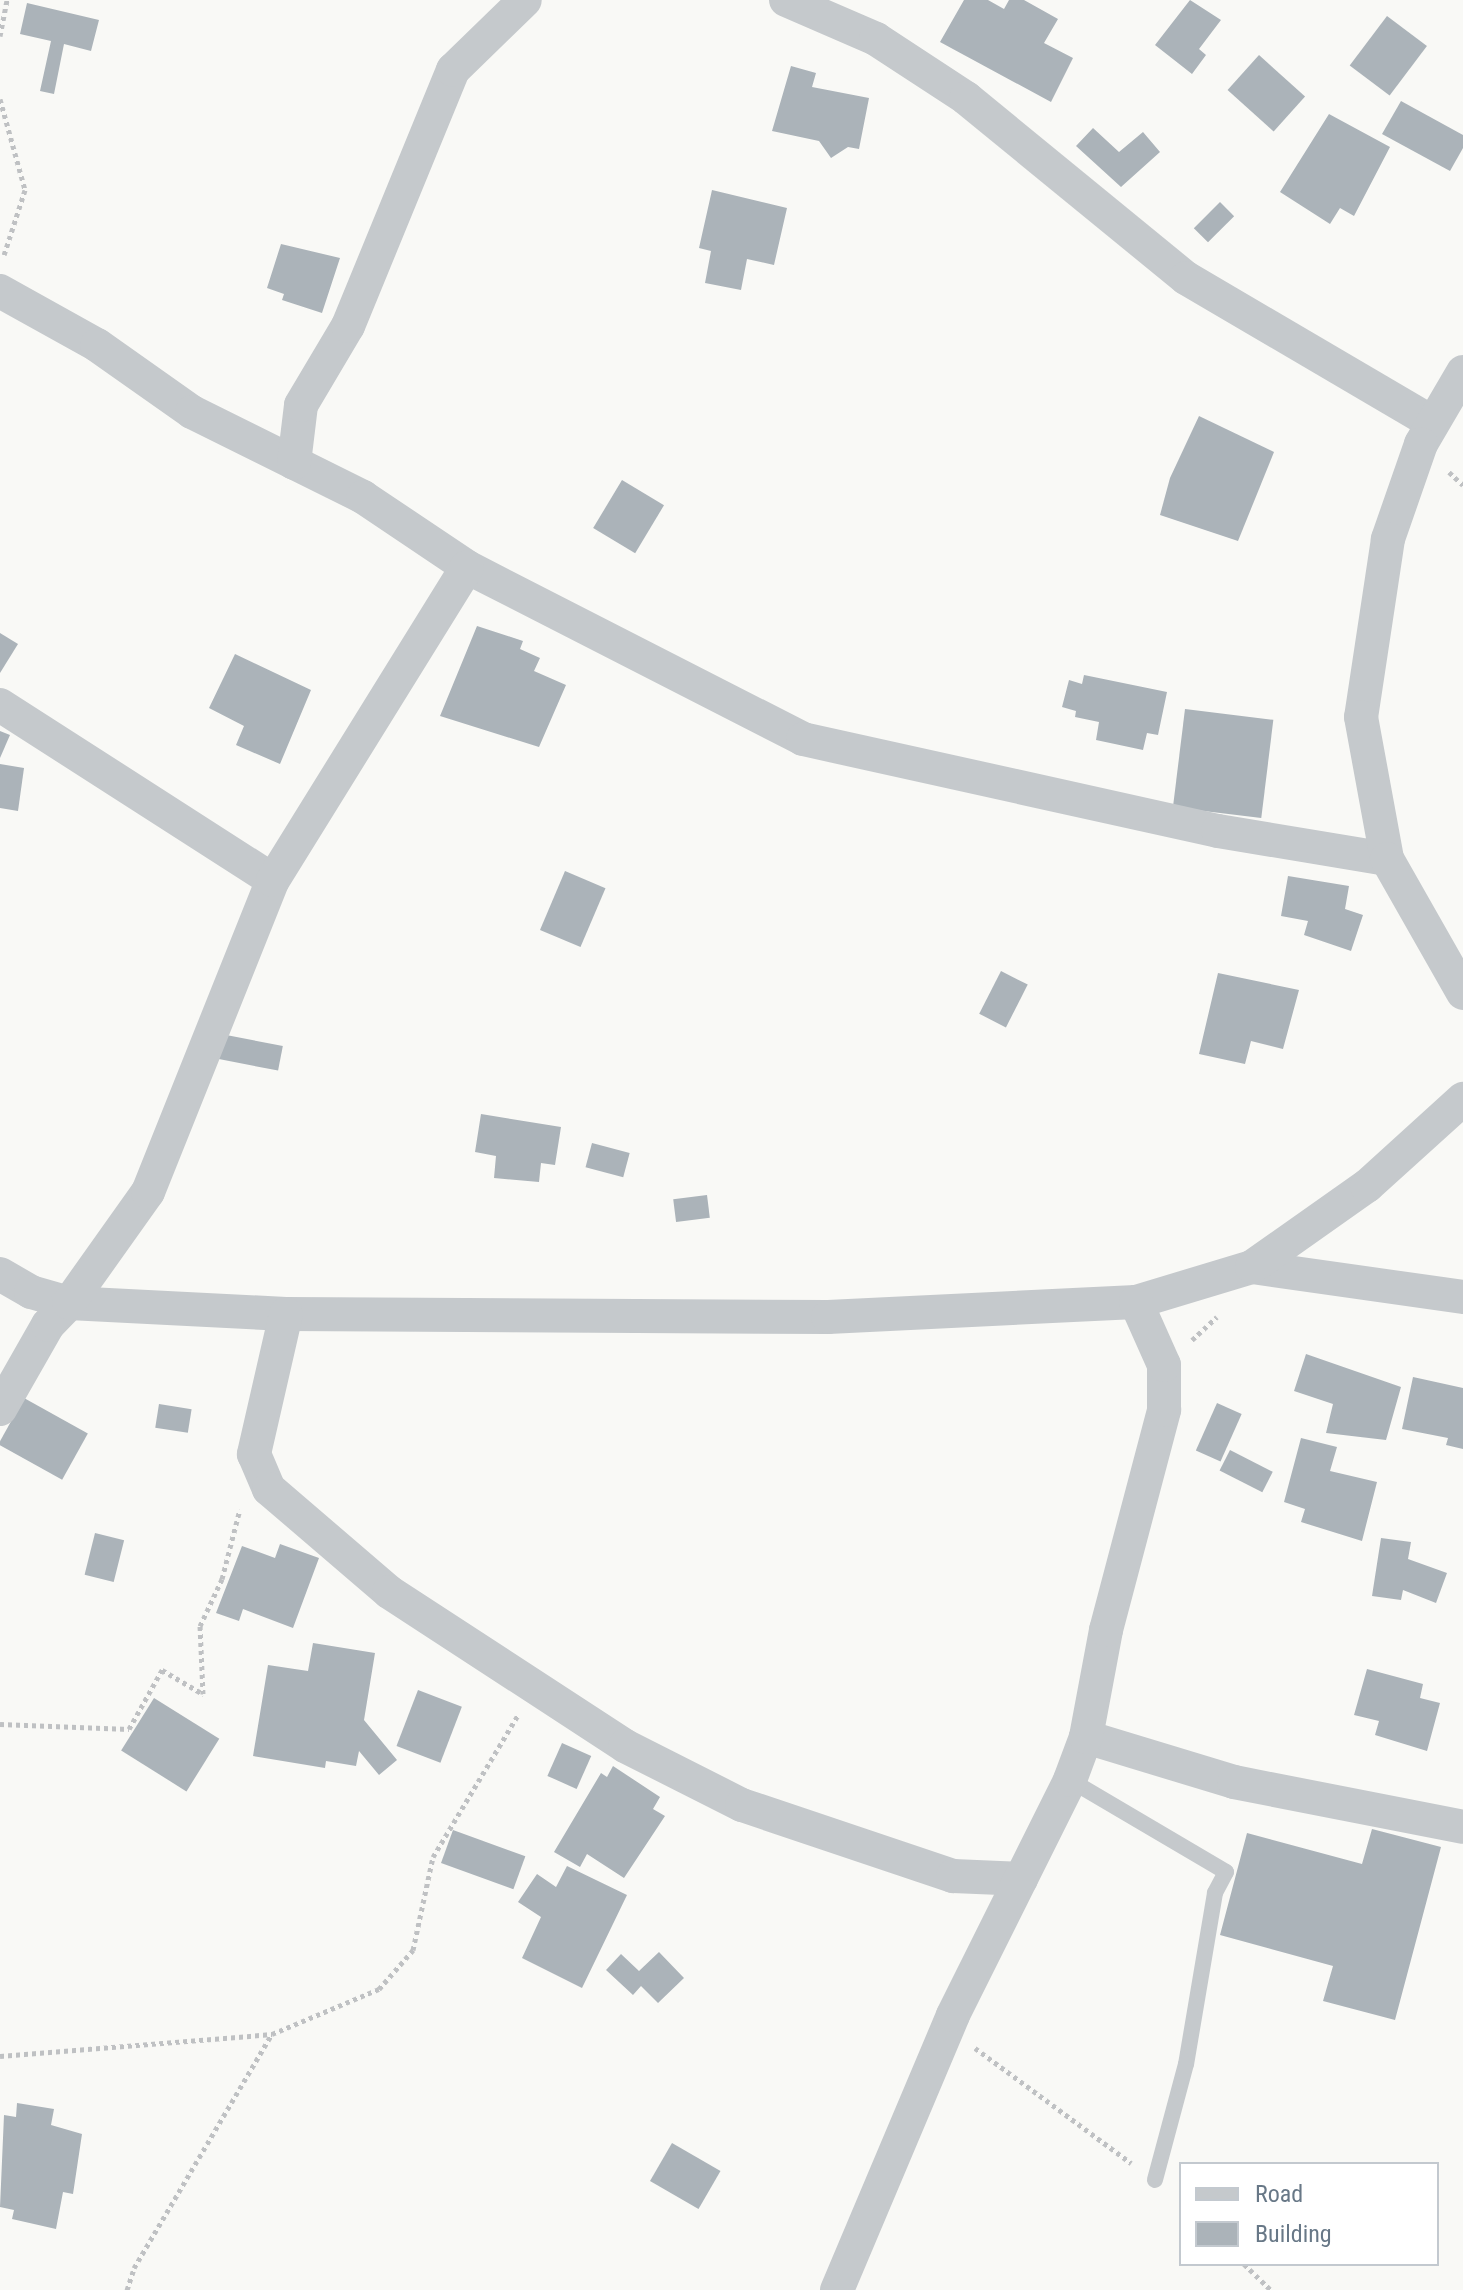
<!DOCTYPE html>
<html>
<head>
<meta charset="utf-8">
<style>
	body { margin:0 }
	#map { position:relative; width:1463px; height:2290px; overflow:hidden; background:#f9f9f6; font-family:"Roboto Condensed",sans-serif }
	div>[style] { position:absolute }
	.building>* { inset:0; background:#abb3b9; transform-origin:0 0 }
	.path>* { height:5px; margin-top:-2.5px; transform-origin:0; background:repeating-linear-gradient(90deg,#bfc1c3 0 4px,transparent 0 8px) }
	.lane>* { height:16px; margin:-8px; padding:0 8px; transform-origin:8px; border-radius:8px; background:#c5c9cc }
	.street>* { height:34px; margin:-17px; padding:0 17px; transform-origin:17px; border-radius:17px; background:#c5c9cc }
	span { translate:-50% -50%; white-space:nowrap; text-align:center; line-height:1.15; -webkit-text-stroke:8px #fff; paint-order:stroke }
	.legend { position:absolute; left:1179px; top:2162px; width:260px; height:104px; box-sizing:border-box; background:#fff; border:2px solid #c3c9cf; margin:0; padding:10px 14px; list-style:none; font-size:24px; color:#687887 }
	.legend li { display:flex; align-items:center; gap:16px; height:40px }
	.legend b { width:40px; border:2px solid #c3c9cf }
</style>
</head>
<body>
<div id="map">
	<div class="building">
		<i style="clip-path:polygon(964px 0,988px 0,1004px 9px,1009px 0,1024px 0,1058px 19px,1044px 43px,1073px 58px,1051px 102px,940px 42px)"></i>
		<i style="clip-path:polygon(1190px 0,1221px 20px,1199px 49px,1206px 55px,1192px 74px,1155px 45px)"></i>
		<i style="clip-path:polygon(27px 3px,99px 20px,91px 51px,64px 44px,54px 94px,40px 91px,51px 41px,20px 34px)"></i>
		<i style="left:1387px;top:16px;width:50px;height:62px;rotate:37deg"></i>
		<i style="left:1259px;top:55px;width:62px;height:47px;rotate:42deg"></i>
		<i style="clip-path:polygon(791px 66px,816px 73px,812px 87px,869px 98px,859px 149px,848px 147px,831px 158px,819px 141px,772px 131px)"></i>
		<i style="clip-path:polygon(1401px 101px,1463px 135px,1463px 148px,1450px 171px,1382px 134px)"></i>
		<i style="clip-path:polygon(1329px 114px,1390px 147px,1354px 216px,1340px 208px,1330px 224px,1280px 192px)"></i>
		<i style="clip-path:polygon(1093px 128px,1119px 152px,1143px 132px,1160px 152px,1121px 187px,1076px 146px)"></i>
		<i style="clip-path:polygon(712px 190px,787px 208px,774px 265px,747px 259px,741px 290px,705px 283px,711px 251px,699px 248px)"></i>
		<i style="left:1220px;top:202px;width:20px;height:37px;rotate:45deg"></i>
		<i style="clip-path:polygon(281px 244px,340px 258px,322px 313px,282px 300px,284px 294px,267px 288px)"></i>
		<i style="clip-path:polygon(1199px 416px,1274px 452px,1238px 541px,1160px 515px,1170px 478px)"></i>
		<i style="left:622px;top:480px;width:49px;height:56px;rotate:31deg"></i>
		<i style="clip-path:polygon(477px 626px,523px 641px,520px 649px,540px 658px,534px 671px,566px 685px,539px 747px,440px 716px)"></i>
		<i style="clip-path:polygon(0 633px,18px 644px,0 673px)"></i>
		<i style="clip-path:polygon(235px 654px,311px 690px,280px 764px,236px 745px,244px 726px,209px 708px)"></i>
		<i style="clip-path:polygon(1084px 675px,1167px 692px,1158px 735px,1147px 733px,1143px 750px,1096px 740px,1099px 722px,1075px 717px,1076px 711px,1062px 707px,1069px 680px,1082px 684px)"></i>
		<i style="left:1185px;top:709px;width:89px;height:99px;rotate:7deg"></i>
		<i style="clip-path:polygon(0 731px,10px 735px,0 758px)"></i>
		<i style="clip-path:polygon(0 764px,24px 768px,18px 811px,0 808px)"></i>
		<i style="left:565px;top:871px;width:44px;height:64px;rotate:23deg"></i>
		<i style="clip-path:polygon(1288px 876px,1349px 886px,1345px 909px,1363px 915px,1351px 951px,1304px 935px,1308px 921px,1281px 916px)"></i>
		<i style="left:1001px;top:971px;width:30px;height:48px;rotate:27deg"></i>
		<i style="clip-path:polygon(1218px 973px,1299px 990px,1283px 1049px,1251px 1041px,1245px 1064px,1199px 1054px)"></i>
		<i style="left:221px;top:1034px;width:63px;height:25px;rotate:11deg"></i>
		<i style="clip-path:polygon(481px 1114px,561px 1127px,555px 1165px,541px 1163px,539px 1182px,494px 1178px,496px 1156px,475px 1152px)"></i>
		<i style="left:592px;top:1143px;width:39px;height:25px;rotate:15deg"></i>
		<i style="left:707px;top:1195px;width:23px;height:34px;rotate:83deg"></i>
		<i style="clip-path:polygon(1306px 1354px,1401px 1387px,1386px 1440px,1326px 1433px,1333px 1404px,1294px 1391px)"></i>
		<i style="clip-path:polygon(1413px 1377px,1463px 1388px,1463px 1449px,1446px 1445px,1448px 1438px,1402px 1429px)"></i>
		<i style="left:24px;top:1398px;width:73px;height:53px;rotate:29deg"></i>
		<i style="left:1217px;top:1403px;width:27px;height:52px;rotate:24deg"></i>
		<i style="left:159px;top:1404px;width:33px;height:24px;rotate:9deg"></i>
		<i style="clip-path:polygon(1301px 1438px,1337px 1447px,1330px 1471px,1377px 1482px,1362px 1541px,1301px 1522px,1305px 1509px,1284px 1502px)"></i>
		<i style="left:1230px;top:1450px;width:48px;height:23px;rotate:27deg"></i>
		<i style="left:95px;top:1533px;width:30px;height:43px;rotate:14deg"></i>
		<i style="clip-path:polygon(1381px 1538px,1411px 1542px,1408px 1559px,1447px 1573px,1436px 1603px,1403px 1590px,1401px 1600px,1372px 1596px)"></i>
		<i style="clip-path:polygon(280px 1544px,319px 1558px,293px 1628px,243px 1609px,239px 1621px,216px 1613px,242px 1546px,275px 1558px)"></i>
		<i style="clip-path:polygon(313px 1643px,375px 1653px,364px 1720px,397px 1760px,379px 1775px,359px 1751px,356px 1766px,326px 1761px,325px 1768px,253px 1756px,268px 1665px,308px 1671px)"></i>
		<i style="clip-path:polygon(1367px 1669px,1423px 1684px,1420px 1698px,1440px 1703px,1427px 1751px,1375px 1735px,1379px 1721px,1354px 1715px)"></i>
		<i style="left:418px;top:1690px;width:47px;height:60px;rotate:21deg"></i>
		<i style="left:154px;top:1698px;width:77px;height:62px;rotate:32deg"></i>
		<i style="left:562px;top:1743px;width:32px;height:36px;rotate:24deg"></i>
		<i style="clip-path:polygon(613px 1766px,660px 1797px,653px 1809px,665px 1816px,624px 1878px,587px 1854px,580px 1867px,554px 1852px,601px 1773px,607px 1777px)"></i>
		<i style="clip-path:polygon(1372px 1829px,1441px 1847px,1395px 2020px,1323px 2001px,1333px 1966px,1220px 1935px,1247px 1833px,1362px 1864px)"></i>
		<i style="left:453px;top:1830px;width:77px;height:35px;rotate:20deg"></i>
		<i style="clip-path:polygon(567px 1866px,627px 1895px,582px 1988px,522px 1958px,541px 1917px,518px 1902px,537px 1874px,556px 1887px)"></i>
		<i style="clip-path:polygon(659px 1952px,684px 1978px,658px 2003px,641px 1986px,633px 1995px,606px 1970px,621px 1954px,639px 1971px)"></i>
		<i style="clip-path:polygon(17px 2103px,54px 2109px,51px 2125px,82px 2134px,73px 2194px,63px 2192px,56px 2229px,12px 2219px,14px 2210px,0 2207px,4px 2115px,16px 2117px)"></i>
		<i style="left:672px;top:2143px;width:56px;height:44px;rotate:30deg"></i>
	</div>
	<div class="path">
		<i style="left:0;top:36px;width:37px;rotate:-79deg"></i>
		<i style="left:0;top:99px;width:94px;rotate:74.6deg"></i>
		<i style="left:25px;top:190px;width:68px;rotate:107.9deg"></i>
		<i style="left:1449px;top:472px;width:19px;rotate:43deg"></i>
		<i style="left:1192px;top:1340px;width:34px;rotate:-43deg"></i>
		<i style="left:0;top:1724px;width:129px;rotate:2.2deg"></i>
		<i style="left:129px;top:1729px;width:68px;rotate:-60.8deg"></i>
		<i style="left:162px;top:1670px;width:48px;rotate:30.3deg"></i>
		<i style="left:203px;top:1694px;width:68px;rotate:-92.5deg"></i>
		<i style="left:200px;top:1626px;width:52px;rotate:-64.9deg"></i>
		<i style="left:222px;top:1579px;width:72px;rotate:-75.6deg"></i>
		<i style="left:975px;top:2048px;width:194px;rotate:36.4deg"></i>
		<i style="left:0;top:2056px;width:273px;rotate:-4.6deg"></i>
		<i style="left:1244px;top:2264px;width:37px;rotate:44deg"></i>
		<i style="left:127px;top:2290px;width:23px;rotate:-72deg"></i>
		<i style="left:134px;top:2268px;width:272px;rotate:-59.5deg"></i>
		<i style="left:272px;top:2034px;width:116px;rotate:-22.8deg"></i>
		<i style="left:379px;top:1989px;width:52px;rotate:-48.9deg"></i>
		<i style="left:413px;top:1950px;width:95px;rotate:-77.9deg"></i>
		<i style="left:433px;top:1857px;width:165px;rotate:-59.1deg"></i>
	</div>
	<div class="lane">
		<i style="left:1070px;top:1780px;width:181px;rotate:30.5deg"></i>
		<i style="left:1226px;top:1872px;width:24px;rotate:118deg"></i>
		<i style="left:1215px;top:1893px;width:173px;rotate:99.6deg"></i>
		<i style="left:1186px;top:2064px;width:120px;rotate:105deg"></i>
	</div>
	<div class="street">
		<i style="left:786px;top:0;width:98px;rotate:23.4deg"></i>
		<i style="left:876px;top:39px;width:108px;rotate:33.2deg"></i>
		<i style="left:966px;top:98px;width:284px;rotate:39.3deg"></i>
		<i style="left:1186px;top:278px;width:284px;rotate:30.4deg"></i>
		<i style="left:0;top:291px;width:111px;rotate:29.1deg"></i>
		<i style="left:97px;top:345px;width:116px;rotate:35.2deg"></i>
		<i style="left:192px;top:412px;width:191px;rotate:26.4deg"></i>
		<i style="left:363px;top:497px;width:125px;rotate:33.9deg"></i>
		<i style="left:467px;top:567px;width:377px;rotate:27.1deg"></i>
		<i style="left:803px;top:739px;width:425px;rotate:12.5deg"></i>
		<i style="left:1218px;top:831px;width:171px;rotate:9.4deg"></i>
		<i style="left:1463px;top:372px;width:83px;rotate:120.3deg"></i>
		<i style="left:1421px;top:444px;width:101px;rotate:109.2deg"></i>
		<i style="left:1388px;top:539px;width:180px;rotate:98.6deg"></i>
		<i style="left:1361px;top:717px;width:144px;rotate:79.6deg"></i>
		<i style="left:1387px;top:859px;width:154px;rotate:60.4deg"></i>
		<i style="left:294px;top:463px;width:58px;rotate:-83.1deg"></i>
		<i style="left:301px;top:405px;width:92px;rotate:-59.3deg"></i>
		<i style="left:348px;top:326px;width:277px;rotate:-67.7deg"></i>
		<i style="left:453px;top:70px;width:100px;rotate:-44.2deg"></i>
		<i style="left:0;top:705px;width:324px;rotate:32.7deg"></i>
		<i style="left:1252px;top:1267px;width:213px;rotate:8.1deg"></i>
		<i style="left:0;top:1274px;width:36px;rotate:30deg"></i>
		<i style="left:31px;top:1292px;width:40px;rotate:16deg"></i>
		<i style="left:69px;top:1303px;width:217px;rotate:2.9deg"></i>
		<i style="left:286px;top:1314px;width:542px;rotate:0.32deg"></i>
		<i style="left:828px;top:1317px;width:308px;rotate:-2.8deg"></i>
		<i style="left:1136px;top:1302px;width:121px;rotate:-16.8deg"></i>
		<i style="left:1252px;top:1267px;width:141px;rotate:-35.2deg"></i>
		<i style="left:1367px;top:1186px;width:130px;rotate:-42.2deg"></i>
		<i style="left:286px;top:1314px;width:144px;rotate:102.9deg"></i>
		<i style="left:254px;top:1454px;width:38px;rotate:67deg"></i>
		<i style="left:269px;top:1489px;width:158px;rotate:40.6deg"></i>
		<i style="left:389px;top:1592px;width:282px;rotate:33.1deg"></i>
		<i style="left:625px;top:1746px;width:131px;rotate:26.8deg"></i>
		<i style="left:742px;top:1805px;width:223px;rotate:18.6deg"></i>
		<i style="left:953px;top:1876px;width:68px;rotate:2.5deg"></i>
		<i style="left:0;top:1409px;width:97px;rotate:-60.3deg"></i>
		<i style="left:48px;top:1325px;width:30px;rotate:-46deg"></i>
		<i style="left:69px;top:1303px;width:136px;rotate:-54.6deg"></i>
		<i style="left:148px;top:1192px;width:336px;rotate:-68.2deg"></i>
		<i style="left:273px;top:880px;width:368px;rotate:-58.2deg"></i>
		<i style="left:1086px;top:1737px;width:155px;rotate:16.9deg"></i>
		<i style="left:1234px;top:1782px;width:233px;rotate:11.1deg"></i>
		<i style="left:837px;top:2290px;width:298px;rotate:-67.1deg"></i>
		<i style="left:953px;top:2015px;width:263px;rotate:-63.5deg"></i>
		<i style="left:1070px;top:1780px;width:46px;rotate:-69.6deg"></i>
		<i style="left:1086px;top:1737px;width:109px;rotate:-79.4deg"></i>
		<i style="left:1106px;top:1630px;width:228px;rotate:-75.2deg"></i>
		<i style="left:1164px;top:1410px;width:45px;rotate:-90deg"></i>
		<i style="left:1164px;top:1365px;width:69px;rotate:-114deg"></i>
	</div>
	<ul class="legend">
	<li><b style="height:10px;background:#c5c9cc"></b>Road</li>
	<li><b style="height:22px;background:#abb3b9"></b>Building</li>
	</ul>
</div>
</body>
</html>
